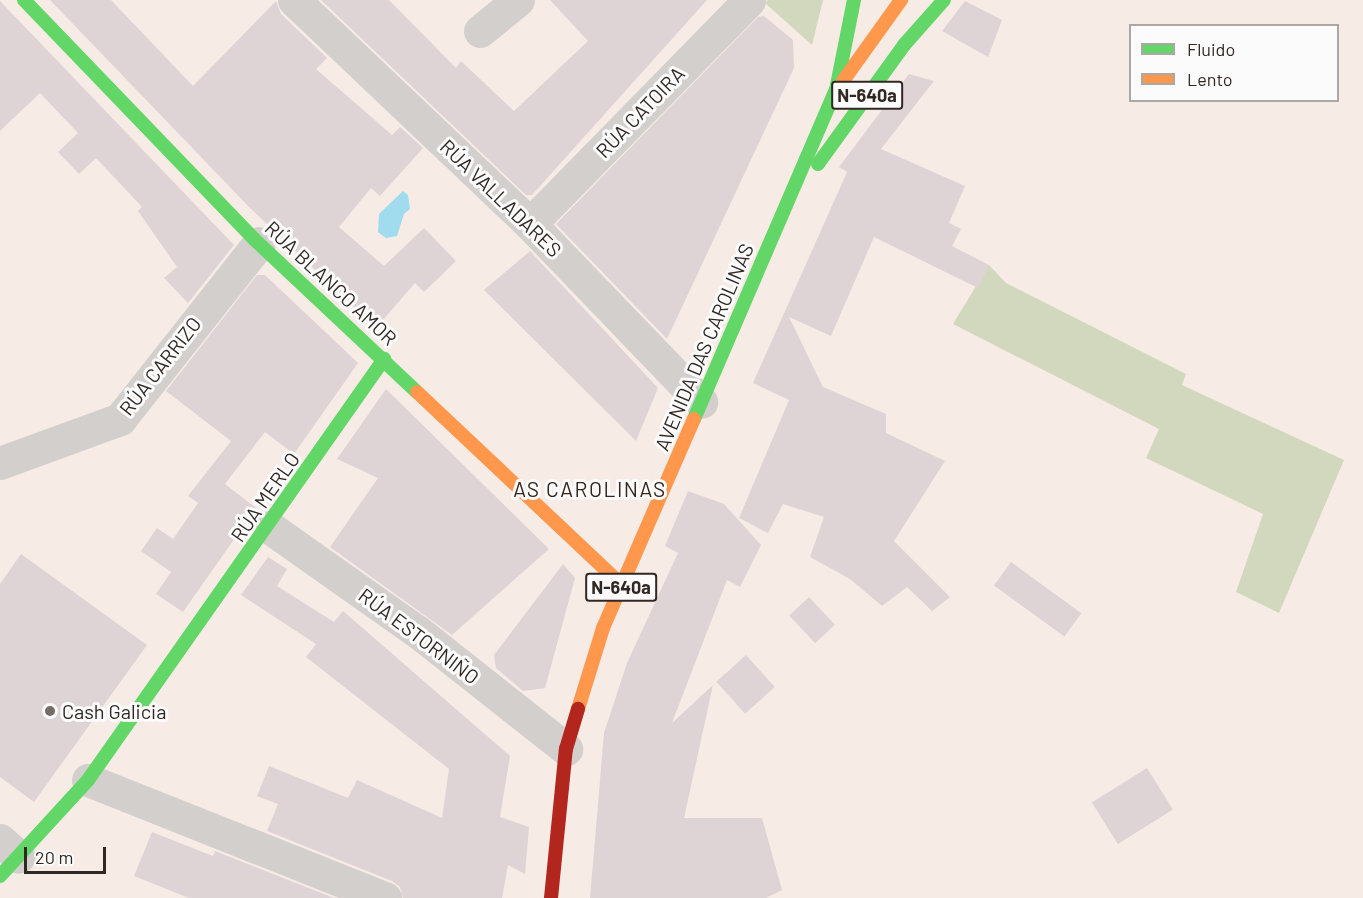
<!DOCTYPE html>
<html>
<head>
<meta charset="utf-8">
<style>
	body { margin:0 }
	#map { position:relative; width:1363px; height:898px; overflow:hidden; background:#f7ebe5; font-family:Barlow,sans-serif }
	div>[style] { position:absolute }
	.green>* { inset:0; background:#d2d8bd }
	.water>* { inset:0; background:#a0dced }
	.building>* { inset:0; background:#ded4d5; transform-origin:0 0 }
	.street>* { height:33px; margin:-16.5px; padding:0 16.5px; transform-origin:16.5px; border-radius:16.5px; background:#d3cfcd }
	.fast>* { height:14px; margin:-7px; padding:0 7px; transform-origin:7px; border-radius:7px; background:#63d668 }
	.slow>* { height:14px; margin:-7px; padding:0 7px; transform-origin:7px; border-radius:7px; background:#ff974d }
	.jam>* { height:14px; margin:-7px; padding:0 7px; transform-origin:7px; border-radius:7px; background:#b3261e }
	.dots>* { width:16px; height:16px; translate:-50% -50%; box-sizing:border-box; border:3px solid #fbfbfb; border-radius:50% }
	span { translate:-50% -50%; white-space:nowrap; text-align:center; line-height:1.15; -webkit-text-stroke:6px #fbfbfb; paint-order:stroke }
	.shield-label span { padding:2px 4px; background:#fbfbfb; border:2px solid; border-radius:4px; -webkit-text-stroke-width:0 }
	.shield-label { font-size:18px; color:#312823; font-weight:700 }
	.street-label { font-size:20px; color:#312823 }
	.poi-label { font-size:20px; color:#312823 }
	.left { translate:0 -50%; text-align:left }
	.neighbourhood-label { font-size:21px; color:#37251a; letter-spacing:1.5px }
	.legend { position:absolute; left:1129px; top:24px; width:210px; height:78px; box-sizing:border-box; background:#fbfbfb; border:2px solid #aaa7a5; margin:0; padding:8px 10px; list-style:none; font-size:18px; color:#312823 }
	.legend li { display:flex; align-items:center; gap:12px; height:30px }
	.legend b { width:30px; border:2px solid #aaa7a5 }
	.scale { position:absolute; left:24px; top:847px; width:82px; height:27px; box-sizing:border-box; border:3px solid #312823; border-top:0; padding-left:8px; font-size:18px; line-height:21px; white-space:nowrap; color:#312823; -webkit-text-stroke:4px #fbfbfb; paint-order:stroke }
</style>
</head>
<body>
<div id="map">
	<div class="green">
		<i style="clip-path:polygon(768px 0,823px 0,812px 45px,765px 3px)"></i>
		<i style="clip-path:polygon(989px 265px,1006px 283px,1186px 374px,1182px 385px,1344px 460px,1279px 613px,1236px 592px,1263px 514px,1146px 458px,1159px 429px,953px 324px)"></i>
	</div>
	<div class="water">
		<i style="clip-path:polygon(403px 191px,408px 195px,410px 209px,404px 214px,397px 236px,386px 238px,378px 232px,379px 214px)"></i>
	</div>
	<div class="building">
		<i style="clip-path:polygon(50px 0,111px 0,193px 86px,276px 1px,281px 14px,327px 58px,316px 69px,392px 135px,400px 127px,423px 148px,380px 196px,371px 188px,339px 227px,384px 266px,424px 228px,456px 261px,424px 292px,415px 283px,376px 328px,251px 209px)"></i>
		<i style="clip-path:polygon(321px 0,389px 0,456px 68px,461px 61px,514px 111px,588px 41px,550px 0,707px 0,532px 195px,526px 195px)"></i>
		<i style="clip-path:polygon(0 1px,234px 245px,188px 303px,164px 278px,177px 267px,138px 211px,142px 207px,96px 158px,79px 174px,58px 152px,78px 133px,40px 93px,0 131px)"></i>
		<i style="clip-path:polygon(965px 1px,1002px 20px,988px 57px,942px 31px)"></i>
		<i style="clip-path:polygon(764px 16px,793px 40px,794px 68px,667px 339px,556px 224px,758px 17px)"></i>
		<i style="clip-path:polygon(909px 74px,934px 81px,881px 149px,965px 186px,949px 223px,961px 229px,952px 246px,989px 265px,978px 288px,874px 237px,831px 336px,789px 317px,823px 387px,886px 414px,886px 433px,945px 461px,894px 541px,950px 597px,932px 611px,907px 587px,882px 606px,850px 579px,810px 557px,824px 517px,783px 504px,768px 533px,739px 518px,789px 400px,753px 383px,847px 172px,839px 167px)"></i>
		<i style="clip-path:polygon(530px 251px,658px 388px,636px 441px,484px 290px)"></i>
		<i style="clip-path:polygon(257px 275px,265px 275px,358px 363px,294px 454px,265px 432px,225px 484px,256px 508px,183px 612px,156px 594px,171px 572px,141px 551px,157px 528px,173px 539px,198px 503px,188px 496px,231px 441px,166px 391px)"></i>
		<i style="clip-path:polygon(386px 389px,549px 549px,452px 635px,330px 547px,378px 478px,337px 459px)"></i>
		<i style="clip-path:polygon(688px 491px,724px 504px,761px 545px,740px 587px,727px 580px,672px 723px,713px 685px,684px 818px,762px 818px,782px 890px,766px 898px,590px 898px,604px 733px,627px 663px,678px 553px,665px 546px)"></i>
		<i style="clip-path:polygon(21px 554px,147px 645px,34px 802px,0 777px,0 584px)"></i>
		<i style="clip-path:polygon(268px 557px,287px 569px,277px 586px,334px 622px,343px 611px,510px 756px,500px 817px,529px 827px,525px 874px,508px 865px,502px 898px,403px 898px,400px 887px,392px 881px,267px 831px,278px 804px,257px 796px,269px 766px,348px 798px,357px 780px,442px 818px,449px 769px,306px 657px,316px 644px,241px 595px)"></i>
		<i style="left:1011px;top:562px;width:87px;height:29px;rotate:36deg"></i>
		<i style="clip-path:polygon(563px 564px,575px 578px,545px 688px,523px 691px,496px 668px,494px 655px)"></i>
		<i style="left:809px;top:597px;width:38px;height:27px;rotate:47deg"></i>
		<i style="left:746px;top:655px;width:43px;height:40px;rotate:48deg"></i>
		<i style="left:1147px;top:768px;width:49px;height:65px;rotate:58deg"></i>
		<i style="clip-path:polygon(152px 832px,213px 856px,215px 851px,334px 898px,189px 898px,134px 876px)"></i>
	</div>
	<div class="street">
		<i style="left:294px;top:0;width:325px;rotate:43.5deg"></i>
		<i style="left:530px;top:224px;width:247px;rotate:46.1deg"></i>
		<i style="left:480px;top:31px;width:49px;rotate:-39.2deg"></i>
		<i style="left:530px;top:224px;width:313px;rotate:-45.6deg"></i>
		<i style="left:0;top:463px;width:128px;rotate:-20.1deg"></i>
		<i style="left:120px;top:419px;width:224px;rotate:-51.7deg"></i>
		<i style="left:269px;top:527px;width:182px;rotate:35.2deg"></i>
		<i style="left:418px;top:632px;width:189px;rotate:38.3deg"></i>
		<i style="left:88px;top:780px;width:320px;rotate:21.7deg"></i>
		<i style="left:0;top:840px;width:25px;rotate:42deg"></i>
	</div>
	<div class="fast">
		<i style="left:24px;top:0;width:332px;rotate:46.1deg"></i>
		<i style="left:254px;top:239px;width:224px;rotate:43.2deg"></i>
		<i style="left:818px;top:164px;width:147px;rotate:-54.1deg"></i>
		<i style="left:904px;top:45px;width:60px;rotate:-48.4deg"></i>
		<i style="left:694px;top:419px;width:358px;rotate:-66.7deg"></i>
		<i style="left:836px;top:90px;width:92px;rotate:-78.7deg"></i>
		<i style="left:0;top:876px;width:130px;rotate:-47.5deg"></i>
		<i style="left:88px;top:780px;width:515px;rotate:-54.89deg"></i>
	</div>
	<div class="slow">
		<i style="left:843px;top:81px;width:100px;rotate:-54.4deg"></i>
		<i style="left:417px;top:392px;width:282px;rotate:43.3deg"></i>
		<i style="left:578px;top:709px;width:85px;rotate:-72.8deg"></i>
		<i style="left:603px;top:628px;width:228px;rotate:-66.5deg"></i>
	</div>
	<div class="jam">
		<i style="left:551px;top:898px;width:150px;rotate:-84.3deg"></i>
		<i style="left:566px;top:749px;width:42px;rotate:-73.3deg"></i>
	</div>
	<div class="dots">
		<i style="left:50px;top:711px;background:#766c67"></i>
	</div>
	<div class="shield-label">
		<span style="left:867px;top:95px">N-640a</span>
		<span style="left:621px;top:587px">N-640a</span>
	</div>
	<div class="street-label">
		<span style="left:640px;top:112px;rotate:-46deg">RÚA CATOIRA</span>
		<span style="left:501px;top:198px;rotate:44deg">RÚA VALLADARES</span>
		<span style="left:331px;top:283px;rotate:43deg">RÚA BLANCO AMOR</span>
		<span style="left:704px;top:347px;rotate:-67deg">AVENIDA DAS CAROLINAS</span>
		<span style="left:160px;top:366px;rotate:-52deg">RÚA CARRIZO</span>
		<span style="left:265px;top:497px;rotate:-55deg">RÚA MERLO</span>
		<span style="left:419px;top:636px;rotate:37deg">RÚA ESTORNIÑO</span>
	</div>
	<div class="poi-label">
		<span class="left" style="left:62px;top:711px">Cash Galicia</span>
	</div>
	<div class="neighbourhood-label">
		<span style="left:590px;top:489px">AS CAROLINAS</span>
	</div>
	<ul class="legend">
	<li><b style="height:8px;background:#63d668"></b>Fluido</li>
	<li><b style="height:8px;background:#ff974d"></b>Lento</li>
	</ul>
	<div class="scale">20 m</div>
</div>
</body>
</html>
